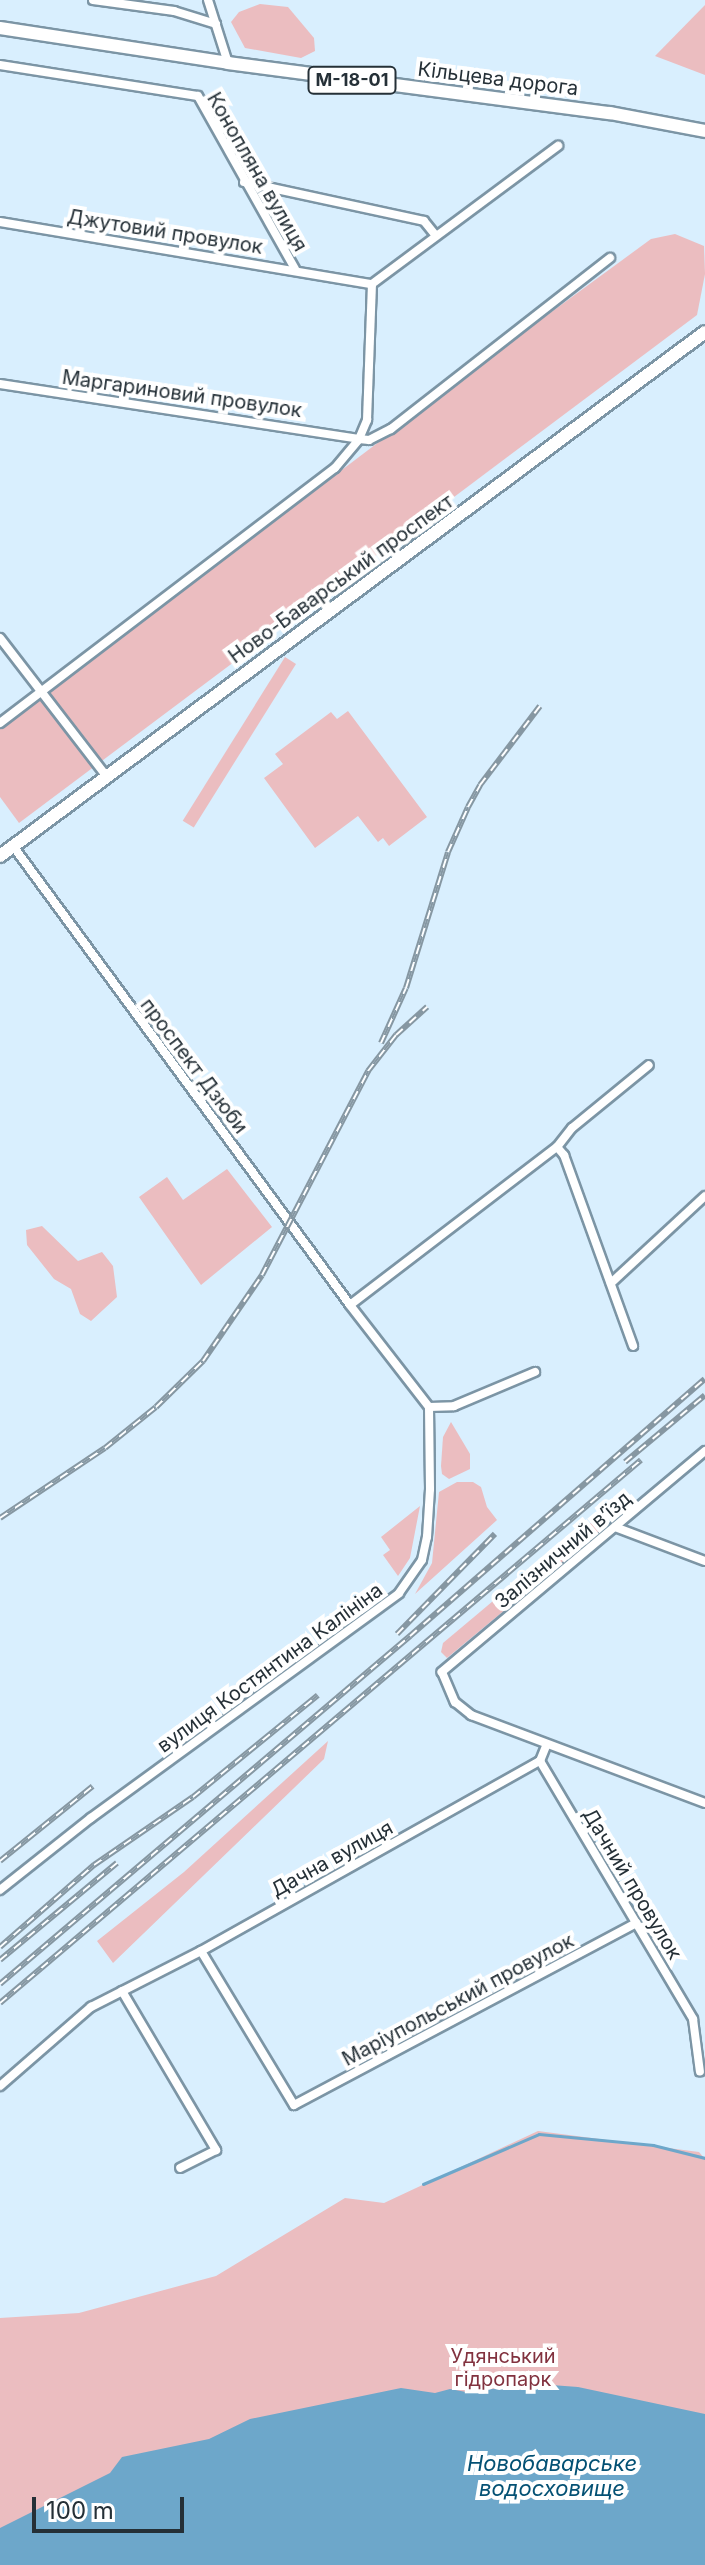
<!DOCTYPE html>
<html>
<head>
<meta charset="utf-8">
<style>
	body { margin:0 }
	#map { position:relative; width:705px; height:2565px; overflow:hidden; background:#d9effe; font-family:Inter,sans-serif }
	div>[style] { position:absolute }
	.green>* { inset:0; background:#ebbdc0; transform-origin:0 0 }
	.water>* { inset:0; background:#6da7ca }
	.stream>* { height:3px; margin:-1.5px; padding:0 1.5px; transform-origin:1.5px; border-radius:1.5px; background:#6da7ca }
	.roads { filter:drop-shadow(2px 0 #7c95a5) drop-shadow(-2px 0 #7c95a5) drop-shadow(0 2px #7c95a5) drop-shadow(0 -2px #7c95a5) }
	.minor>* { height:8px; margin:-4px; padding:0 4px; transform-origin:4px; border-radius:4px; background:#fff }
	.primary>* { height:12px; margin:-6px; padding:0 6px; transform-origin:6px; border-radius:6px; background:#fff }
	.trunk>* { height:12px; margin:-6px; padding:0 6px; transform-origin:6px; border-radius:6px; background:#fff }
	.rail>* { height:6px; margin-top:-3px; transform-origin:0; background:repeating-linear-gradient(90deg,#fff 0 9px,#8697a2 0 18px); box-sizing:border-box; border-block:2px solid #8697a2 }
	span { translate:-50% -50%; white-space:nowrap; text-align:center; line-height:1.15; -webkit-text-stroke:8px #fff; paint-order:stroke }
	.shield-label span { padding:2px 6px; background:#fff; border:2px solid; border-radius:6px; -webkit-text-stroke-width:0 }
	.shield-label { font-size:18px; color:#253037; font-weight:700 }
	.street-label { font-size:20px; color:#253037 }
	.park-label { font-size:20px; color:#82323f }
	.water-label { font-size:22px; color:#045174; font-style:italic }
	.scale { position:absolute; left:32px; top:2497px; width:152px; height:36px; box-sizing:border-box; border:4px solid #253037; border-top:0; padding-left:10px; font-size:24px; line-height:28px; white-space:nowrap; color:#253037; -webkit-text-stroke:6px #fff; paint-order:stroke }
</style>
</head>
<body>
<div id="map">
	<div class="green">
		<i style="clip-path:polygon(260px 4px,288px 7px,314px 38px,315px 51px,301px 58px,245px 48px,231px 22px,239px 12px)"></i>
		<i style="clip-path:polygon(705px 5px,705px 75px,655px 56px)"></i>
		<i style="clip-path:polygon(675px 234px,704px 246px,705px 274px,697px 315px,19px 823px,0 797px,0 729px,520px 335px,651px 239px)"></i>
		<i style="left:285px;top:657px;width:13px;height:193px;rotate:32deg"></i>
		<i style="clip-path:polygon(348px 711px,427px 817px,389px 846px,383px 838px,378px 842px,358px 816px,315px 848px,264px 778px,283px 764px,275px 754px,331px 712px,337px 719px)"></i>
		<i style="clip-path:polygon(227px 1169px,272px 1227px,201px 1285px,139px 1197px,167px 1177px,183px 1200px)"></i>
		<i style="clip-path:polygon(42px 1226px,78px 1261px,102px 1252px,113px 1266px,117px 1297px,91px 1321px,80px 1314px,71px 1289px,54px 1279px,27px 1245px,26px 1230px)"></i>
		<i style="clip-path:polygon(451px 1422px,470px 1454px,470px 1469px,449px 1479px,442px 1474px,441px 1466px,443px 1437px)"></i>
		<i style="clip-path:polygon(457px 1482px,473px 1482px,481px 1487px,487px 1507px,497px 1520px,415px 1594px,432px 1563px,439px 1492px)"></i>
		<i style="clip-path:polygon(420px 1506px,410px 1558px,398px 1576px,383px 1555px,390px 1550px,381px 1537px)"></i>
		<i style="clip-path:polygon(591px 1523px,600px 1531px,447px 1658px,441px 1652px,443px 1643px,579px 1529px)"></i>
		<i style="clip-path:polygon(328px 1741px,324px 1759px,113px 1963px,97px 1941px,184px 1872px)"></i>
		<i style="clip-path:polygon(538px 2131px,699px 2152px,705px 2159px,705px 2565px,0 2565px,0 2318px,79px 2313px,216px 2276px,345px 2198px,384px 2203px)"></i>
	</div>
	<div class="water">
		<i style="clip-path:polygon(538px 2384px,578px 2387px,705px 2414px,705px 2565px,0 2565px,0 2528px,110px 2473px,122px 2457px,209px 2439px,250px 2419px,401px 2388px,435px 2393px,450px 2389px,466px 2392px)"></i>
	</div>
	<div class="stream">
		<i style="left:423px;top:2184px;width:126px;rotate:-23.3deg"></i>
		<i style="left:539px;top:2134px;width:115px;rotate:5.5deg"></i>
		<i style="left:653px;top:2145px;width:54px;rotate:14deg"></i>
	</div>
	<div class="roads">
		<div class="minor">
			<i style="left:93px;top:0;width:82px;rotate:7.7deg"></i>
			<i style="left:174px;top:11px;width:44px;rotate:17.2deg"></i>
			<i style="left:208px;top:0;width:66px;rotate:72.4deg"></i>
			<i style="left:0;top:65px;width:200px;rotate:8.9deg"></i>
			<i style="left:198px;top:96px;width:198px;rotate:60.7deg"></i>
			<i style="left:244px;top:182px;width:184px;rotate:12.2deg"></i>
			<i style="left:424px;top:221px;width:19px;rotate:51deg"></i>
			<i style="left:0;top:222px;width:377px;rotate:9.5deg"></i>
			<i style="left:0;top:384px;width:363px;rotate:8.7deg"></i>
			<i style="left:359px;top:439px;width:21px;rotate:-67deg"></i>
			<i style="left:367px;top:420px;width:136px;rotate:-87.9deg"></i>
			<i style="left:372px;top:284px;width:232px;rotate:-36.6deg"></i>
			<i style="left:0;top:638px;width:175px;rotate:52.4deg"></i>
			<i style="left:0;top:723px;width:421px;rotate:-37.3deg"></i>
			<i style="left:335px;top:468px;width:38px;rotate:-50deg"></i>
			<i style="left:359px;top:439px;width:10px;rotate:6deg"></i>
			<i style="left:369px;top:440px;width:25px;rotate:-27deg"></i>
			<i style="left:391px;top:429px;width:278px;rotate:-38deg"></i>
			<i style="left:13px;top:846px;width:569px;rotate:53.71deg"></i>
			<i style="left:557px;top:1147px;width:24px;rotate:-52deg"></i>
			<i style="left:572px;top:1128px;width:99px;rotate:-39.3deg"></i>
			<i style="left:611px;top:1283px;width:128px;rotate:-42.8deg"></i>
			<i style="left:429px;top:1407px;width:25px;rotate:-2deg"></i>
			<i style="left:454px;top:1406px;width:88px;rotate:-22.8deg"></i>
			<i style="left:705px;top:1451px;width:344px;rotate:140deg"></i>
			<i style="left:442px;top:1672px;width:33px;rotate:67deg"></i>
			<i style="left:455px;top:1702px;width:21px;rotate:39deg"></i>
			<i style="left:471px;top:1715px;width:250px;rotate:20.6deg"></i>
			<i style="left:615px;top:1527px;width:96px;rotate:20.7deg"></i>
			<i style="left:540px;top:1761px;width:300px;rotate:59.3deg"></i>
			<i style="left:693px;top:2019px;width:53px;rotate:82.5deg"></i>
			<i style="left:0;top:1890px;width:116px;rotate:-38.4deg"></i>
			<i style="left:91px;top:1818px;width:381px;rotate:-36.1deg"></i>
			<i style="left:399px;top:1593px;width:40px;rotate:-55.1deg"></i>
			<i style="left:422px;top:1560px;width:24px;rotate:-78deg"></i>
			<i style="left:427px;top:1537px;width:48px;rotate:-86.4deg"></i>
			<i style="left:430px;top:1489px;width:82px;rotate:-90.7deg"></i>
			<i style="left:429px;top:1407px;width:129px;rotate:-127.8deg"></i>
			<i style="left:350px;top:1305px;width:260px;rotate:-37.4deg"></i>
			<i style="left:557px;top:1147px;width:11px;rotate:49deg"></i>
			<i style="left:564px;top:1155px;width:203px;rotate:70.1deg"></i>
			<i style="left:201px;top:1951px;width:180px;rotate:58.9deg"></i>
			<i style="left:294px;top:2105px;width:388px;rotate:-28deg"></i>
			<i style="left:122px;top:1991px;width:185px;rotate:59.4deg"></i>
			<i style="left:216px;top:2150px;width:40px;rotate:153.4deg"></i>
			<i style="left:0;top:2086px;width:121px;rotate:-41deg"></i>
			<i style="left:91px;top:2007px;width:123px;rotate:-27deg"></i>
			<i style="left:201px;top:1951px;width:389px;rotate:-29.3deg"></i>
			<i style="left:540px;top:1761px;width:18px;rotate:-68deg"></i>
		</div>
		<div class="primary">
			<i style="left:0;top:856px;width:878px;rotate:-36.62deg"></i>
		</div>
		<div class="trunk">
			<i style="left:0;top:28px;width:231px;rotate:8.7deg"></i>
			<i style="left:228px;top:63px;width:385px;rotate:7.5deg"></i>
			<i style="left:610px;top:113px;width:97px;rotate:10.7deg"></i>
		</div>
	</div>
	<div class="rail">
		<i style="left:381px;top:1043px;width:60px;rotate:-65.6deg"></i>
		<i style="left:406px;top:988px;width:142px;rotate:-72.8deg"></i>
		<i style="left:448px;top:852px;width:49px;rotate:-66deg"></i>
		<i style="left:468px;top:807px;width:25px;rotate:-61deg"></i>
		<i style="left:480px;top:785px;width:99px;rotate:-52.8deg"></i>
		<i style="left:625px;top:1462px;width:104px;rotate:-39.9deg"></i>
		<i style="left:0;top:1518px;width:126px;rotate:-33.7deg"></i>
		<i style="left:105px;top:1448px;width:65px;rotate:-38.8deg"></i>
		<i style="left:156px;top:1407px;width:66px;rotate:-44.4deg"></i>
		<i style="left:203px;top:1361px;width:104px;rotate:-55.5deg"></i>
		<i style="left:262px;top:1275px;width:230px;rotate:-62.5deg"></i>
		<i style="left:368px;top:1071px;width:46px;rotate:-52.1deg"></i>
		<i style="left:396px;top:1035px;width:42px;rotate:-42.1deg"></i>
		<i style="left:397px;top:1634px;width:140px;rotate:-45.6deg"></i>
		<i style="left:0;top:1861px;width:119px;rotate:-38.9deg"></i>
		<i style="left:0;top:1947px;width:125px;rotate:-41.1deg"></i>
		<i style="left:94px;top:1865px;width:120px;rotate:-34.5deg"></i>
		<i style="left:193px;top:1797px;width:161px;rotate:-39.2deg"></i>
		<i style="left:0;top:1960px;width:152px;rotate:-39.7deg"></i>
		<i style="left:0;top:1984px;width:538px;rotate:-40.32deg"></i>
		<i style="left:410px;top:1636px;width:391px;rotate:-41.1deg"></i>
		<i style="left:0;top:2003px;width:840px;rotate:-40.27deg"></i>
	</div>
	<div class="shield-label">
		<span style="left:352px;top:80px">М-18-01</span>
	</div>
	<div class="street-label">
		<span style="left:498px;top:79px;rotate:7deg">Кільцева дорога</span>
		<span style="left:257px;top:172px;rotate:60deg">Конопляна вулиця</span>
		<span style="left:165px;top:232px;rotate:9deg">Джутовий провулок</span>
		<span style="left:182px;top:394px;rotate:8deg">Маргариновий провулок</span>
		<span style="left:341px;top:579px;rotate:-36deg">Ново-Баварський проспект</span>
		<span style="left:194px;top:1066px;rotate:53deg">проспект Дзюби</span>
		<span style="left:563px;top:1550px;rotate:-40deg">Залізничний в’їзд</span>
		<span style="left:270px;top:1668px;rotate:-36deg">вулиця Костянтина Калініна</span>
		<span style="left:332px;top:1859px;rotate:-29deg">Дачна вулиця</span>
		<span style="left:632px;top:1884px;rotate:59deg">Дачний провулок</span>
		<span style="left:458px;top:2000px;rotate:-28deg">Маріупольський провулок</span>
	</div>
	<div class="park-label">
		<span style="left:503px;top:2368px">Удянський<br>гідропарк</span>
	</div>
	<div class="water-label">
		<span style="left:552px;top:2476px">Новобаварське<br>водосховище</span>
	</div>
	<div class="scale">100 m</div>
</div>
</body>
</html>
